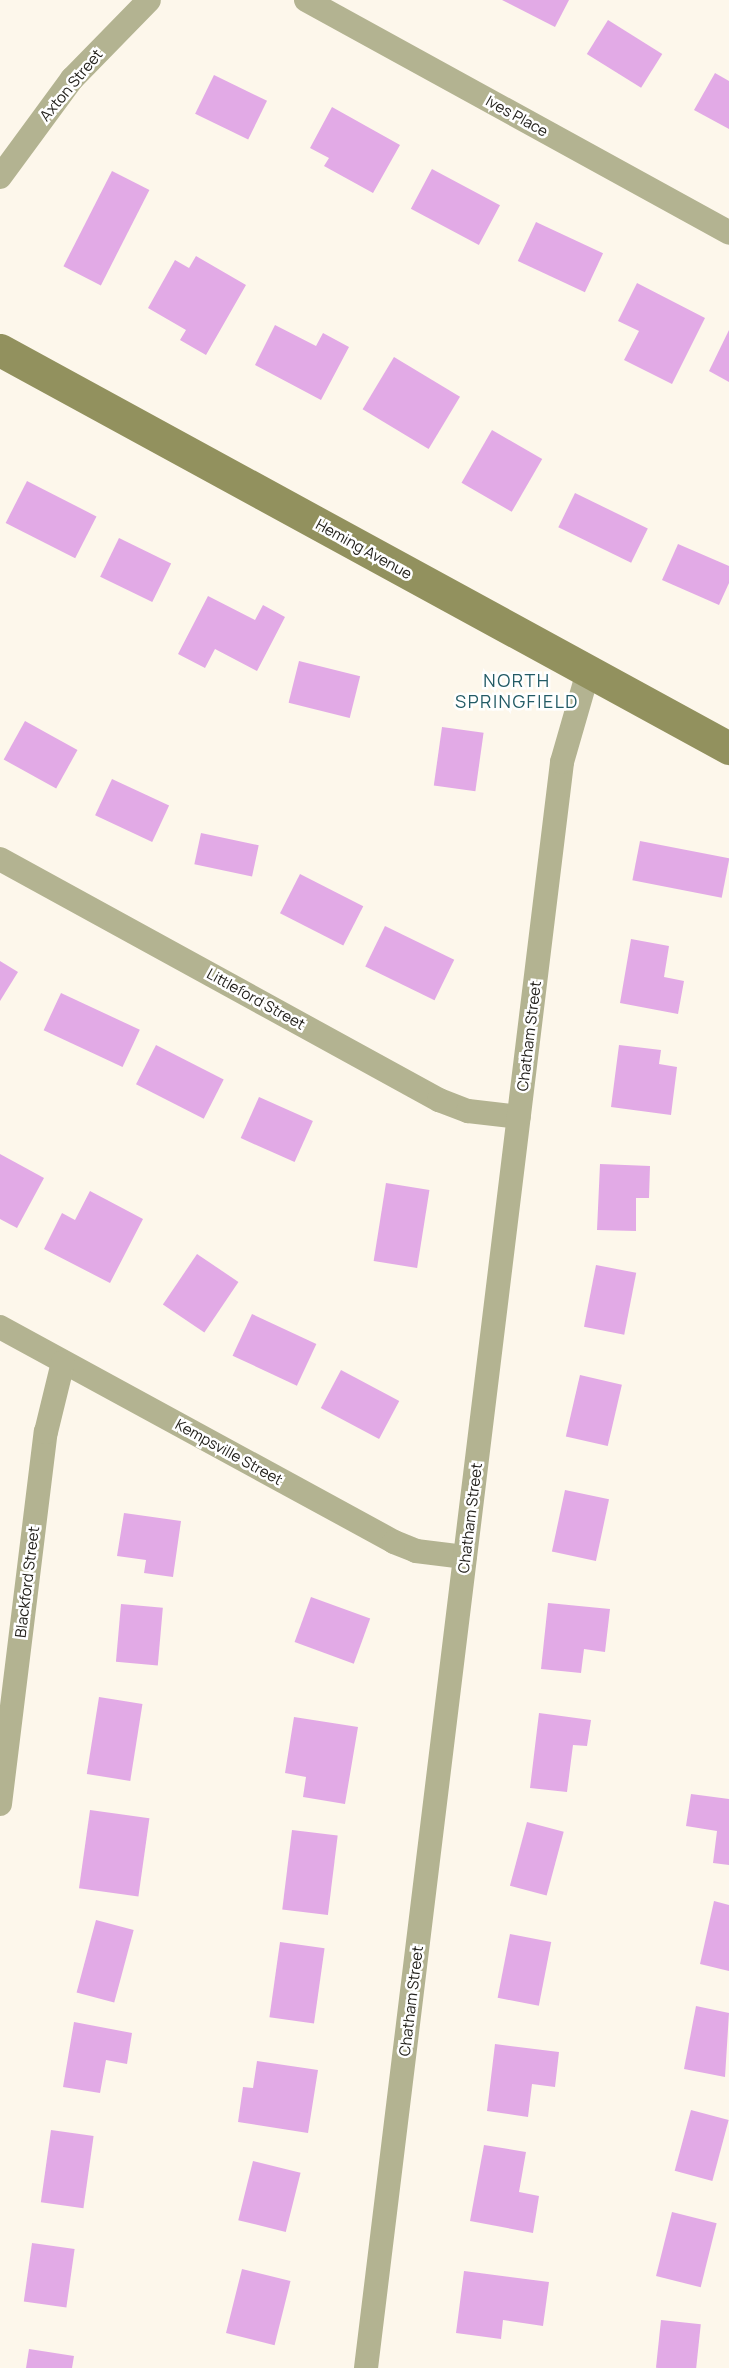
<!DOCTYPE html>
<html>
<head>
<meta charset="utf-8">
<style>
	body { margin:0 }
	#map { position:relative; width:729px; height:2368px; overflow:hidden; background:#fdf7eb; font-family:Manrope,sans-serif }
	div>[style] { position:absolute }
	.building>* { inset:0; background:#e2aae6; transform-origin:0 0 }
	.street>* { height:24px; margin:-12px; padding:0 12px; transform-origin:12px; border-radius:12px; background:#b3b391 }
	.secondary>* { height:33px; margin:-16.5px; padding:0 16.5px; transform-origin:16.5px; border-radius:16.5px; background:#92915e }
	span { translate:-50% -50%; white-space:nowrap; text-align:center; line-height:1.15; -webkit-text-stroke:5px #fff; paint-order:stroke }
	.street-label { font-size:15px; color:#24221d }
	.quarter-label { font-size:18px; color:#235b65; letter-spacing:1.5px }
</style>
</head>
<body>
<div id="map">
	<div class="building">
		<i style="clip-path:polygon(502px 0,569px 0,555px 27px)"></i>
		<i style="left:608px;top:20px;width:64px;height:40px;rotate:32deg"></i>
		<i style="clip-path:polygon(715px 73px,729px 81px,729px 129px,694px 110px)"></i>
		<i style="left:214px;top:75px;width:59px;height:43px;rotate:26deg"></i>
		<i style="clip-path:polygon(332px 107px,400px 145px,373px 193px,324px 166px,329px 158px,310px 148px)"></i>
		<i style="left:432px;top:169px;width:77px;height:45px;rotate:28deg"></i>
		<i style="left:112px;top:171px;width:42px;height:107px;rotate:27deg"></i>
		<i style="left:536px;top:222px;width:74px;height:43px;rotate:25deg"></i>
		<i style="clip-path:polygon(196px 256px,246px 285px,206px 355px,180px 340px,186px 330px,148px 308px,175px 260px,189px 268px)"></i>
		<i style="clip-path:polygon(637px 283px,705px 318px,672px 384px,624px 360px,639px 331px,618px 321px)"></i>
		<i style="clip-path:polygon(275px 325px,316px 346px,323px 333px,349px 347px,321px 400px,255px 365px)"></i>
		<i style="clip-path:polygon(729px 330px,729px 382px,709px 371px)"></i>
		<i style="left:394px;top:357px;width:77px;height:61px;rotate:31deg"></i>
		<i style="left:492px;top:430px;width:58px;height:61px;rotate:30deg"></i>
		<i style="left:27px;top:481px;width:78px;height:47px;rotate:27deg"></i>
		<i style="left:575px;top:493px;width:81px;height:38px;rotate:26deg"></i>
		<i style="left:119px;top:538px;width:58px;height:43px;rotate:26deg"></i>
		<i style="clip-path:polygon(678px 544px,729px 566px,729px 583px,719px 605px,662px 580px)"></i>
		<i style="clip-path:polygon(208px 596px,255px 620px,263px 605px,285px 617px,257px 671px,215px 649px,205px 668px,178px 654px)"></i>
		<i style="left:299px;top:661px;width:63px;height:43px;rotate:14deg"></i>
		<i style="left:25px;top:721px;width:60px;height:44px;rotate:29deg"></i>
		<i style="left:442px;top:727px;width:42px;height:59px;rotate:8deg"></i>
		<i style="left:112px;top:779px;width:63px;height:40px;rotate:25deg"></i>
		<i style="left:201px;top:833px;width:59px;height:32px;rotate:12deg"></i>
		<i style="left:640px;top:841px;width:91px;height:40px;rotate:11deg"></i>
		<i style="left:300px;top:874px;width:71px;height:44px;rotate:27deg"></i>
		<i style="left:385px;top:926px;width:77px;height:45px;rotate:26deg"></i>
		<i style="clip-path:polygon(631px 939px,669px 946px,664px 977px,684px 981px,678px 1014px,620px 1003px)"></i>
		<i style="clip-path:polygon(0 961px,18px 972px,0 1001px)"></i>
		<i style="left:61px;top:993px;width:87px;height:41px;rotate:25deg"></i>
		<i style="left:156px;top:1045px;width:76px;height:44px;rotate:27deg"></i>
		<i style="clip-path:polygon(619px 1045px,661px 1050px,659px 1064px,677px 1067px,671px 1115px,611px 1107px)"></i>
		<i style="left:259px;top:1097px;width:59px;height:45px;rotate:24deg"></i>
		<i style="clip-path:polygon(0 1154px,44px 1178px,17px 1228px,0 1219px)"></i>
		<i style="clip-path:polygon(600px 1164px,650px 1166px,649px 1198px,636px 1198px,636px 1231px,597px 1230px)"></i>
		<i style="left:386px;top:1183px;width:44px;height:79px;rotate:9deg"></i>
		<i style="clip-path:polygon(90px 1191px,143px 1219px,110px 1283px,44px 1249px,62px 1213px,75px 1220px)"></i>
		<i style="left:197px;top:1254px;width:50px;height:61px;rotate:34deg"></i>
		<i style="left:596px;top:1265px;width:41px;height:63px;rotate:11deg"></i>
		<i style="left:252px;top:1314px;width:71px;height:46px;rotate:25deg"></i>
		<i style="left:341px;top:1370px;width:66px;height:43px;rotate:28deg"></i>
		<i style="left:580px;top:1375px;width:43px;height:63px;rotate:13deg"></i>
		<i style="left:565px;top:1490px;width:45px;height:63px;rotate:12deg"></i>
		<i style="clip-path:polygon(124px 1513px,181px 1521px,173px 1577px,144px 1573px,146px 1560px,117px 1556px)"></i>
		<i style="left:311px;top:1597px;width:63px;height:48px;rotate:20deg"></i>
		<i style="clip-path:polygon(548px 1603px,610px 1609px,605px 1652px,584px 1649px,581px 1673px,541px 1669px)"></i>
		<i style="left:121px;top:1604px;width:42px;height:58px;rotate:5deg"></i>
		<i style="left:99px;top:1697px;width:44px;height:78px;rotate:9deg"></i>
		<i style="clip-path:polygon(539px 1713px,591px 1720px,587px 1746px,573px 1745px,567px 1792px,530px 1788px)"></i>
		<i style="clip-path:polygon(294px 1717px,358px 1727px,345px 1804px,303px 1797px,306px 1777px,285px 1773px)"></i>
		<i style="clip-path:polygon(691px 1794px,729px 1799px,729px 1865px,713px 1863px,717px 1831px,686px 1826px)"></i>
		<i style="left:90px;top:1810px;width:60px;height:79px;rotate:8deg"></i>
		<i style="left:527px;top:1822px;width:38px;height:66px;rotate:15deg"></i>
		<i style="left:292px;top:1830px;width:46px;height:80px;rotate:7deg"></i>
		<i style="clip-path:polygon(714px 1901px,729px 1905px,729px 1971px,700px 1964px)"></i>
		<i style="left:96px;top:1920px;width:39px;height:75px;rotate:15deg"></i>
		<i style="left:510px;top:1934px;width:42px;height:65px;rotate:11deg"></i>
		<i style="left:280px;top:1942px;width:45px;height:76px;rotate:8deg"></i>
		<i style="clip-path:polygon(696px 2006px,729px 2013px,725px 2077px,684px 2069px)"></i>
		<i style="clip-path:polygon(74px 2022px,132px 2033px,127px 2064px,106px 2060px,100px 2093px,63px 2087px)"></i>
		<i style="clip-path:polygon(495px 2044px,559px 2052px,555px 2087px,532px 2084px,528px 2117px,487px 2111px)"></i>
		<i style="clip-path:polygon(257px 2061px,318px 2070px,308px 2133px,238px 2122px,243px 2087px,253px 2088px)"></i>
		<i style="left:691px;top:2110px;width:39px;height:63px;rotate:15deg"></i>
		<i style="left:51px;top:2130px;width:43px;height:73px;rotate:8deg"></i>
		<i style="clip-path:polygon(484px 2145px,526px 2152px,519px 2192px,539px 2196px,533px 2233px,470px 2221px)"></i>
		<i style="left:253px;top:2161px;width:49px;height:61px;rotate:14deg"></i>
		<i style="left:672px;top:2212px;width:46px;height:66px;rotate:14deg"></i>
		<i style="left:32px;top:2243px;width:43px;height:59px;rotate:8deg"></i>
		<i style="left:242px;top:2269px;width:50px;height:66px;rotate:14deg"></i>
		<i style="clip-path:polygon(464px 2271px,549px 2282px,543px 2326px,503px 2320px,501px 2339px,456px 2333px)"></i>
		<i style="left:661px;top:2320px;width:40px;height:48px;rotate:6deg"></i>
		<i style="clip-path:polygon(29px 2349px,74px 2356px,72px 2368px,26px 2368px)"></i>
	</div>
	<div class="street">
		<i style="left:306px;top:0;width:483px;rotate:28.8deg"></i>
		<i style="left:0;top:177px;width:122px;rotate:-53.7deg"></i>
		<i style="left:72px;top:79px;width:110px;rotate:-45.7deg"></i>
		<i style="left:0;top:859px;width:501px;rotate:28.77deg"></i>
		<i style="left:439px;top:1100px;width:31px;rotate:21deg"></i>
		<i style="left:468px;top:1111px;width:51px;rotate:6.7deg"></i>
		<i style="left:0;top:1327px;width:449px;rotate:28.6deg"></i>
		<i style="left:394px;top:1542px;width:24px;rotate:22deg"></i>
		<i style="left:416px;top:1551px;width:49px;rotate:7deg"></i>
		<i style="left:0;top:1804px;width:375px;rotate:-83deg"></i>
		<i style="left:46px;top:1432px;width:72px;rotate:-76.3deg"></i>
		<i style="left:366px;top:2368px;width:1618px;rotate:-83.04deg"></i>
		<i style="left:562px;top:762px;width:94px;rotate:-73.9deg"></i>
	</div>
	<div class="secondary">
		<i style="left:0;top:350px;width:831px;rotate:28.63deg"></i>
	</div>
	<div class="street-label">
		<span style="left:71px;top:85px;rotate:-50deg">Axton Street</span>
		<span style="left:517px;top:116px;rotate:29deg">Ives Place</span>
		<span style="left:364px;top:549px;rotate:29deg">Heming Avenue</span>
		<span style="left:256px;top:999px;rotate:29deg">Littleford Street</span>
		<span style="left:529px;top:1036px;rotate:-83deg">Chatham Street</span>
		<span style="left:229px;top:1452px;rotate:29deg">Kempsville Street</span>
		<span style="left:470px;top:1518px;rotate:-83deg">Chatham Street</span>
		<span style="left:27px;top:1582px;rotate:-83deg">Blackford Street</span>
		<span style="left:411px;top:2001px;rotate:-83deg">Chatham Street</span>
	</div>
	<div class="quarter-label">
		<span style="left:517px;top:691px">NORTH<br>SPRINGFIELD</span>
	</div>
</div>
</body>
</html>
